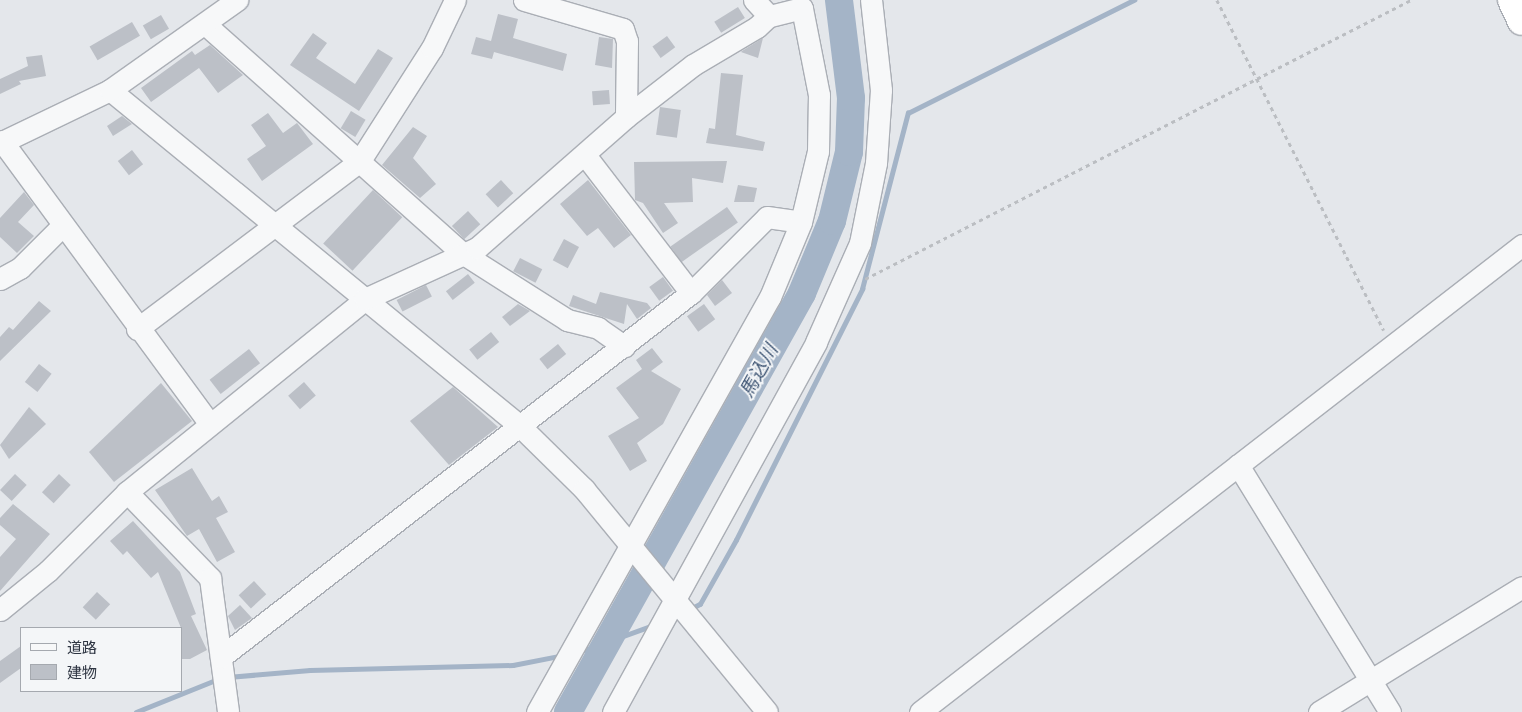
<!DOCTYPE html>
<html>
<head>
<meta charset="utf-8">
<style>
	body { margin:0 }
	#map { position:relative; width:1522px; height:712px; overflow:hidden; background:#e4e7eb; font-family:Montserrat,"Noto Sans JP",sans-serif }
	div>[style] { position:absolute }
	.stream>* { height:4.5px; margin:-2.25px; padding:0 2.25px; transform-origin:2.25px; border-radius:2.25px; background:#a4b4c7 }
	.river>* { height:28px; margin:-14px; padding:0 14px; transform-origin:14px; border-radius:14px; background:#a4b4c7 }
	.building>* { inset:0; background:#bcc0c7; transform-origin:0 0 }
	.path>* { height:2.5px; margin-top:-1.25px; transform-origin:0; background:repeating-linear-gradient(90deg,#bbbec2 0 4px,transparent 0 8px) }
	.roads { filter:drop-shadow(1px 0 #aaaeb5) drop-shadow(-1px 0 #aaaeb5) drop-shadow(0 1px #aaaeb5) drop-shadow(0 -1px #aaaeb5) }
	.minor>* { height:21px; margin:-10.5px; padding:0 10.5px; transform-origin:10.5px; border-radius:10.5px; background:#f7f8f9 }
	.highway>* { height:28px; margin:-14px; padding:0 14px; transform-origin:14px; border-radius:14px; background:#fff }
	span { translate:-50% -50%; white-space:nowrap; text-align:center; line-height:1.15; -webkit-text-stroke:4px #f4f6f8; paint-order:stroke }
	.water-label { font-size:19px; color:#3c5372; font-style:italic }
	.legend { position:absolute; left:20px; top:627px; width:162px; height:65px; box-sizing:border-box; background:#f4f6f8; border:1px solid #a5a9af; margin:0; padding:6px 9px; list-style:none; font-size:15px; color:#2e3542 }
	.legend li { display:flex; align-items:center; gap:10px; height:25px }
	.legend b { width:25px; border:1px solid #a5a9af }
</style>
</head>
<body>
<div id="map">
	<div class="stream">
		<i style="left:690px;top:609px;width:11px;rotate:-27deg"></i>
		<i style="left:700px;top:604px;width:73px;rotate:-60.6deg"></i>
		<i style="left:736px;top:540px;width:281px;rotate:-63.3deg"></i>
		<i style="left:862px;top:289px;width:182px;rotate:-75.4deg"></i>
		<i style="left:908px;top:113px;width:253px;rotate:-26.6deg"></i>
		<i style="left:579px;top:652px;width:77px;rotate:-19.9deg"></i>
		<i style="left:228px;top:677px;width:82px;rotate:-4.9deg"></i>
		<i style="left:310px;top:670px;width:203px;rotate:-1.4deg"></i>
		<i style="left:513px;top:665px;width:47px;rotate:-11.1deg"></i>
		<i style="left:136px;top:712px;width:88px;rotate:-21.9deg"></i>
	</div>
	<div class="river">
		<i style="left:568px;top:712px;width:480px;rotate:-60.8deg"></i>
		<i style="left:802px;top:293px;width:78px;rotate:-67.4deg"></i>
		<i style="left:832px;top:221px;width:71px;rotate:-76.2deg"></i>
		<i style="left:849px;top:152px;width:54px;rotate:-87.9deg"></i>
		<i style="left:851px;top:98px;width:99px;rotate:-97deg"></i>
	</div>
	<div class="building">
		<i style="left:738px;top:7px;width:13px;height:28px;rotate:58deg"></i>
		<i style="clip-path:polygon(498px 14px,518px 19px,513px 38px,567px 54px,563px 71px,494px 52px,492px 59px,471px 54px,476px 37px,491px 41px)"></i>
		<i style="left:161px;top:15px;width:16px;height:21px;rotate:60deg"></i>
		<i style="left:132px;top:22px;width:16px;height:49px;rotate:60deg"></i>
		<i style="clip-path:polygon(313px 33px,327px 43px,316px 58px,355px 84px,378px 49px,393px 58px,359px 111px,290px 65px)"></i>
		<i style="left:667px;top:36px;width:14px;height:18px;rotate:54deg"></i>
		<i style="clip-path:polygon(599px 37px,613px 39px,612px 68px,595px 65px)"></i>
		<i style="clip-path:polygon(763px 38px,758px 58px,741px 52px,742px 51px)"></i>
		<i style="clip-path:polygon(210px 45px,243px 75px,218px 93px,199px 68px,151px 102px,141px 88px,192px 51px,195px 55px)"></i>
		<i style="clip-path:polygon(42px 55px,46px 76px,19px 81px,21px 84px,0 94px,0 79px,28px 66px,26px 57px)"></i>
		<i style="clip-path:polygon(721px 73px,743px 75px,736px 135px,765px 142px,763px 151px,706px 143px,709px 128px,715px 129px)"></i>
		<i style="left:609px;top:90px;width:14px;height:17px;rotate:86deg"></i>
		<i style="left:660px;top:107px;width:21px;height:28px;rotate:8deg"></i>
		<i style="left:351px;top:111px;width:17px;height:20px;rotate:31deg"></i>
		<i style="clip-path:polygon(268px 113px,283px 133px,297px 123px,313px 144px,262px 181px,247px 159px,266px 146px,251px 125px)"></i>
		<i style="clip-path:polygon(122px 116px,132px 124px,113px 136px,107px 126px)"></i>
		<i style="clip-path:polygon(413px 127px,427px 136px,413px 158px,436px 184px,420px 198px,382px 165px)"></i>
		<i style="left:132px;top:150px;width:18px;height:18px;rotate:52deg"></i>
		<i style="clip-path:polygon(727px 161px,723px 183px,692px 178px,693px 202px,664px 203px,678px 223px,663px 233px,643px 203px,635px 200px,634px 162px)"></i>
		<i style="left:501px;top:180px;width:18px;height:21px;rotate:47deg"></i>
		<i style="clip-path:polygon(588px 180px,631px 235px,614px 248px,598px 228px,587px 236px,560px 204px)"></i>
		<i style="clip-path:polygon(738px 185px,757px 188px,754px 202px,734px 202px)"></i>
		<i style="left:373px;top:190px;width:40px;height:73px;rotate:43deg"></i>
		<i style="clip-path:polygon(24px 192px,34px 205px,18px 222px,34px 236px,17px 253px,0 237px,0 218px)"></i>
		<i style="left:727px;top:207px;width:19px;height:69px;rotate:55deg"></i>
		<i style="left:468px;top:211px;width:18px;height:22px;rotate:47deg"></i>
		<i style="left:564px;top:239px;width:17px;height:24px;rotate:28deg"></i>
		<i style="left:520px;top:258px;width:25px;height:15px;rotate:27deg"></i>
		<i style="left:468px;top:274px;width:11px;height:28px;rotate:52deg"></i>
		<i style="left:663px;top:277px;width:17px;height:17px;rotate:54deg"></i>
		<i style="clip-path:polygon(722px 280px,732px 293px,715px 306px,707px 295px)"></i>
		<i style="left:426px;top:285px;width:13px;height:33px;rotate:63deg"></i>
		<i style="clip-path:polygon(600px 292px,647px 303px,651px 308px,637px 319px,627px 304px,624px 324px,569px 306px,573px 295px,596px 304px)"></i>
		<i style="clip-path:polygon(39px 301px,51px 311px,0 361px,0 337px,9px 327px,13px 330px)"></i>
		<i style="clip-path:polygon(518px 304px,530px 311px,510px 326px,502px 317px)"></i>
		<i style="left:704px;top:304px;width:19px;height:21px;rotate:54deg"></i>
		<i style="left:491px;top:332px;width:13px;height:28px;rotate:51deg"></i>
		<i style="left:558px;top:344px;width:13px;height:24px;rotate:51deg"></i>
		<i style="clip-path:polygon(652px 348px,663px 362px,651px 371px,681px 389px,663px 424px,637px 443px,647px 461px,630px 471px,608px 436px,639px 418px,616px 388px,642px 369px,636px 360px)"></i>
		<i style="left:249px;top:349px;width:18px;height:50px;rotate:52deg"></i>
		<i style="left:39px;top:364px;width:16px;height:23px;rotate:38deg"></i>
		<i style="left:304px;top:382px;width:18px;height:21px;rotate:49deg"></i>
		<i style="clip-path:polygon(161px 383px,192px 421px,114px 482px,89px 452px)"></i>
		<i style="clip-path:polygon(453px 387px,498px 427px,449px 465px,410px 421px)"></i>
		<i style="clip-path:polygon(29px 407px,46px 424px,9px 459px,0 445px)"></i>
		<i style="clip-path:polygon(192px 468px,212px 501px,219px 496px,228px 512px,216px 518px,235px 552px,217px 562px,199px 529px,187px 536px,155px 490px)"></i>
		<i style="left:15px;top:474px;width:16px;height:22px;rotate:43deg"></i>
		<i style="left:59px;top:474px;width:16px;height:25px;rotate:43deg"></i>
		<i style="clip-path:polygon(13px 504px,50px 534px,0 591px,0 557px,16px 539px,0 525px,0 518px)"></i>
		<i style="clip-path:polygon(133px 521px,180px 572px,196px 614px,191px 616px,207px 650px,190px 659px,181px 659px,181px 628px,158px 572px,151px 578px,127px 551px,123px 555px,110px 541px)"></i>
		<i style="left:254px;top:581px;width:18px;height:21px;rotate:47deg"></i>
		<i style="left:97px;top:592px;width:18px;height:21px;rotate:43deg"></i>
		<i style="clip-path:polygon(240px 605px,252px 618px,235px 630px,228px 616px)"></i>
		<i style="clip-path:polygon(21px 646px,21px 668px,0 683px,0 661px)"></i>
	</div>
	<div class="path">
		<i style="left:1217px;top:0;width:370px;rotate:63.2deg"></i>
		<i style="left:865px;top:279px;width:613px;rotate:-27.07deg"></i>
	</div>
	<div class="roads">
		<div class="minor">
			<i style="left:524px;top:0;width:103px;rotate:16.3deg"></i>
			<i style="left:623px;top:29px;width:13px;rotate:72deg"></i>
			<i style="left:627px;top:41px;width:76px;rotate:90.8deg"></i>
			<i style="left:205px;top:24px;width:344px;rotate:41.7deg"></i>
			<i style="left:462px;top:253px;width:125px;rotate:32.5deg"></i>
			<i style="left:567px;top:320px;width:32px;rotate:14deg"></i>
			<i style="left:598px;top:328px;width:32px;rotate:35deg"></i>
			<i style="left:110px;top:90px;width:530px;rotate:39.34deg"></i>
			<i style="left:520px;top:426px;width:90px;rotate:44.5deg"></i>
			<i style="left:584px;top:489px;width:288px;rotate:50.6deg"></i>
			<i style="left:2px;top:141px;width:351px;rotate:53.7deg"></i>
			<i style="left:0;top:143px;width:122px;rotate:-25.7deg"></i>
			<i style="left:110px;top:90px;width:156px;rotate:-35.3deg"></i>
			<i style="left:585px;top:155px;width:174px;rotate:52.5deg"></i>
			<i style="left:0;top:279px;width:23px;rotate:-29deg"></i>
			<i style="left:20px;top:268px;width:61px;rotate:-45deg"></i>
			<i style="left:137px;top:329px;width:278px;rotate:-37deg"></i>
			<i style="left:359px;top:162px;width:135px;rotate:-57.4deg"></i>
			<i style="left:432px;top:48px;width:53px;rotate:-64.4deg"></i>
			<i style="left:1238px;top:465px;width:290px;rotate:58.4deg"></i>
			<i style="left:127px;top:492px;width:120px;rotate:46deg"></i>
			<i style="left:210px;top:578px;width:135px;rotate:82.3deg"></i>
			<i style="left:0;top:610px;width:62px;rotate:-39.1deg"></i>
			<i style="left:48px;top:571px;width:112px;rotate:-45deg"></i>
			<i style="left:127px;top:492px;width:306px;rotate:-39deg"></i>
			<i style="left:365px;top:299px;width:123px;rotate:-24.5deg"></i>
			<i style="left:477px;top:248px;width:198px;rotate:-41.3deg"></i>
			<i style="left:626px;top:117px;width:85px;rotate:-37.8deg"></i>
			<i style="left:693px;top:65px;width:74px;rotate:-30.7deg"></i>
			<i style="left:757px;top:27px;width:16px;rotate:-43deg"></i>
			<i style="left:769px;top:16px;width:22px;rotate:-133deg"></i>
			<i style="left:221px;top:657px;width:594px;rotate:-37.76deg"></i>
			<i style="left:691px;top:293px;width:107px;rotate:-45deg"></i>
			<i style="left:767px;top:217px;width:34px;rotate:8deg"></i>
			<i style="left:537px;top:712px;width:476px;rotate:-60.7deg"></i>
			<i style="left:770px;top:297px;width:81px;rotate:-67.5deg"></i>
			<i style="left:801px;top:222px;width:73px;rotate:-76.5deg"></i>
			<i style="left:818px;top:151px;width:56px;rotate:-89deg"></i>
			<i style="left:819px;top:95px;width:89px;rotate:-101.1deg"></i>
			<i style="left:802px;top:8px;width:34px;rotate:166deg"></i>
			<i style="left:613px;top:712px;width:422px;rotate:-61.2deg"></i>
			<i style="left:816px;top:342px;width:108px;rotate:-66deg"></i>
			<i style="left:860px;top:243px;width:82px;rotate:-78.7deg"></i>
			<i style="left:876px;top:163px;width:73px;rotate:-86.1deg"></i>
			<i style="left:881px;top:90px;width:91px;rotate:-96.3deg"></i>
			<i style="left:920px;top:712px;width:762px;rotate:-37.8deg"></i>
			<i style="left:1319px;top:712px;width:238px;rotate:-31.6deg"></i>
		</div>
		<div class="highway">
			<i style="left:1512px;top:0;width:23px;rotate:65deg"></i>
		</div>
	</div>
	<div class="water-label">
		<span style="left:759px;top:371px;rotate:-61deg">馬込川</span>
	</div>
	<ul class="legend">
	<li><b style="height:6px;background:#f7f8f9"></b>道路</li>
	<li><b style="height:14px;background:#bcc0c7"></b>建物</li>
	</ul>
</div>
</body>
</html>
